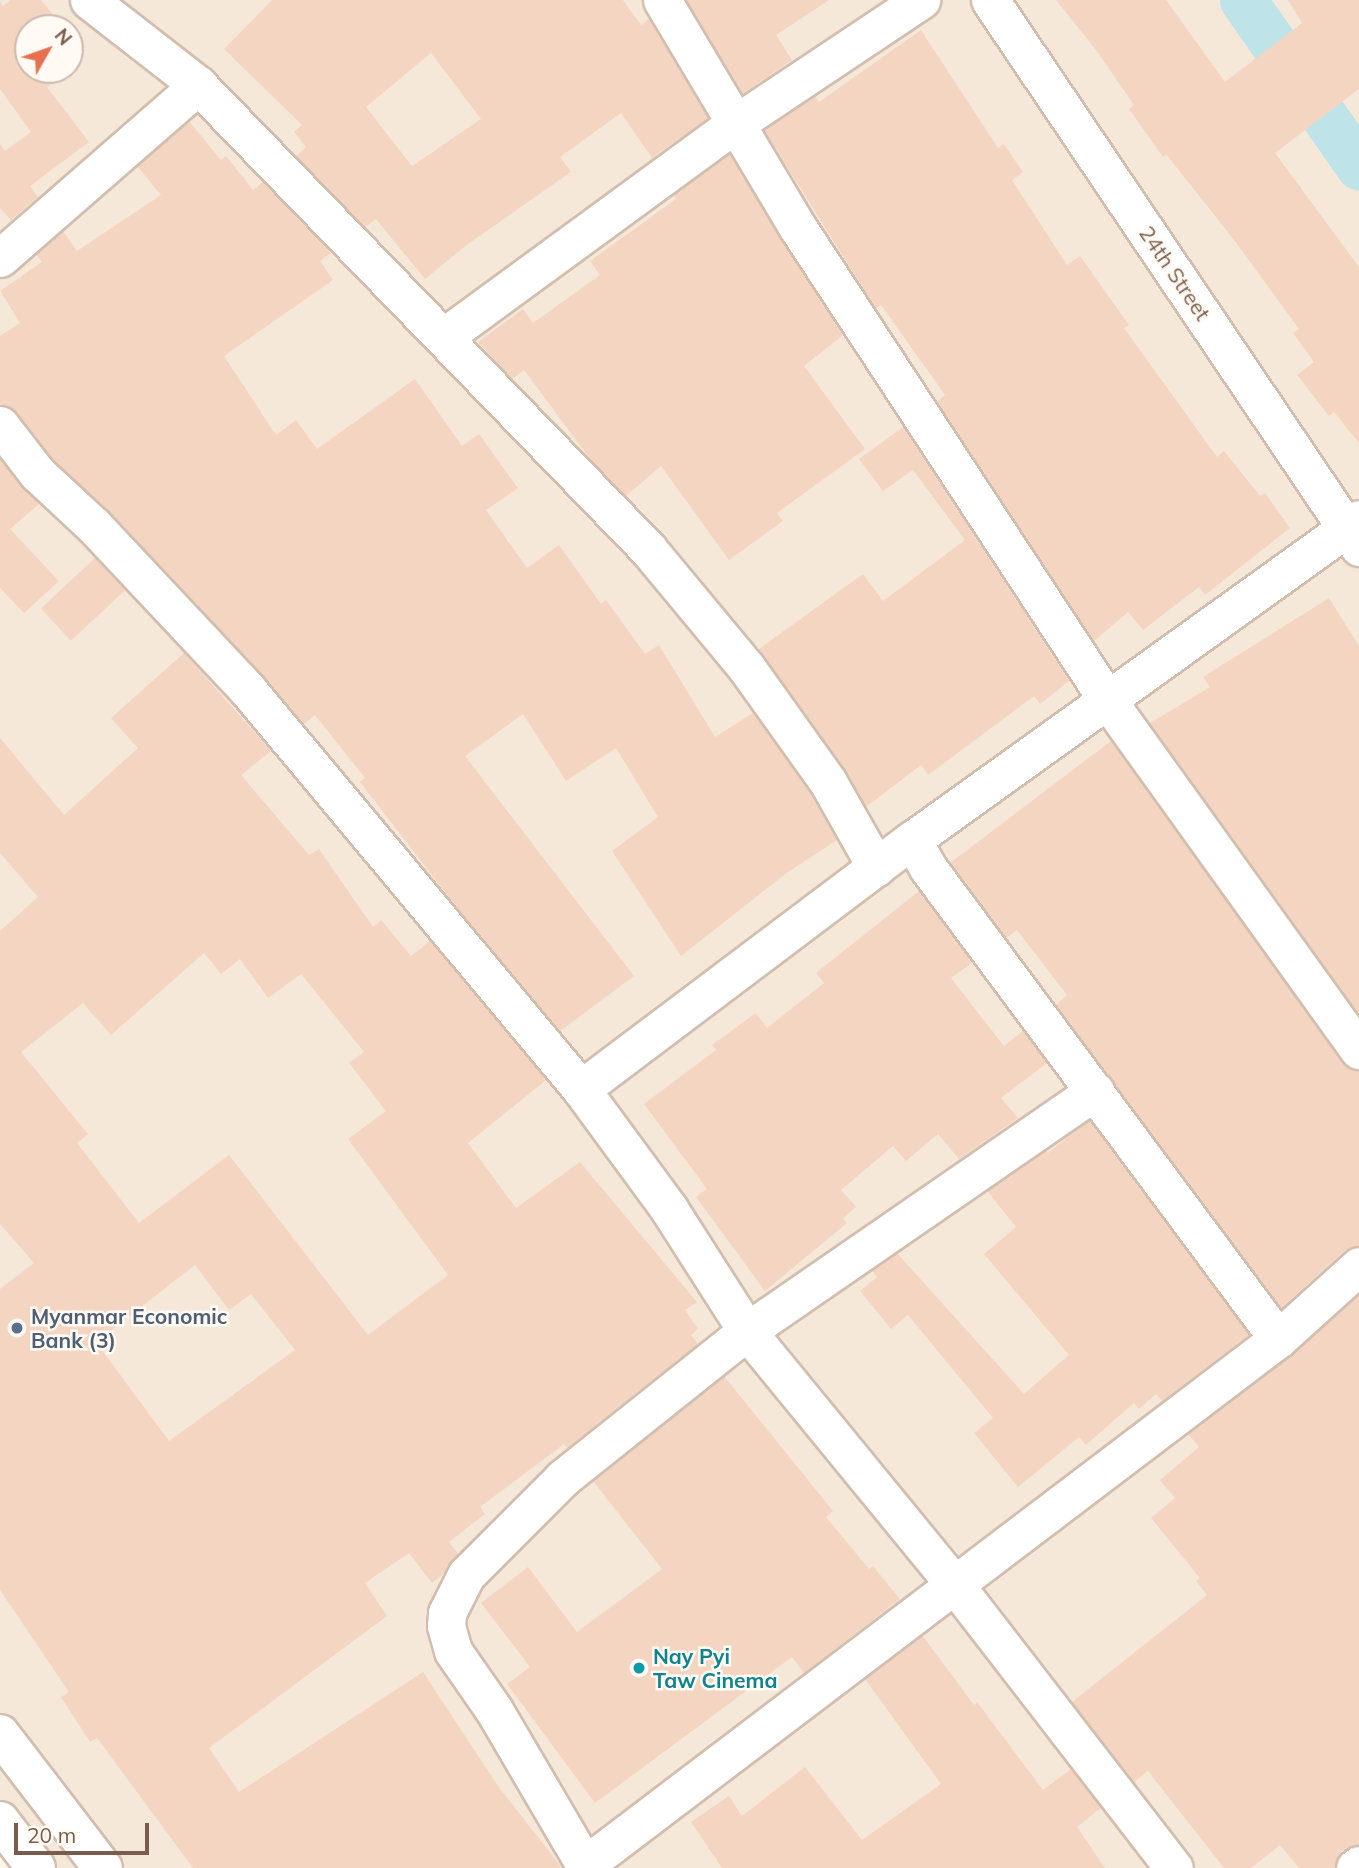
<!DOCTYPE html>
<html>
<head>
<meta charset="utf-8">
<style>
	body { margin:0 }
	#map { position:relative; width:1359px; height:1868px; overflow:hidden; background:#fdf6eb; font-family:Mulish,sans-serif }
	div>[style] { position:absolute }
	.residential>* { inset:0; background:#f5e8d9 }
	.canal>* { height:47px; margin:-23.5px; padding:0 23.5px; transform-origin:23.5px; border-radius:23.5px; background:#bee3e9 }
	.building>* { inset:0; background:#f4d5c2; transform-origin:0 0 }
	.roads { filter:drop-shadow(2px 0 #d1beaf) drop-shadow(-2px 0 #d1beaf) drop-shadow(0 2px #d1beaf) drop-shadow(0 -2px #d1beaf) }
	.minor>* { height:37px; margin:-18.5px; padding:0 18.5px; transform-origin:18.5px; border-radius:18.5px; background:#fff }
	.secondary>* { height:38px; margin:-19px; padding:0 19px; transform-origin:19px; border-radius:19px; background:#fff }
	.dots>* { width:19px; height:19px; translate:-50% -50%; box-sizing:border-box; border:4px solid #fffaf3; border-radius:50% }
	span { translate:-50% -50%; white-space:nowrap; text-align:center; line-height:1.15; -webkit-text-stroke:5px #fffaf3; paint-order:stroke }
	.street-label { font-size:21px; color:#7a5c4c }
	.service-label { font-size:21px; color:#4e5e75; font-weight:700 }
	.left { translate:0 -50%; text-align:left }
	.culture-label { font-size:21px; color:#0d838f; font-weight:700 }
	.north { position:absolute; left:14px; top:14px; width:70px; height:70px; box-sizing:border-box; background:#fffaf3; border:2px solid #cabbb0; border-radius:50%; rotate:50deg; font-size:19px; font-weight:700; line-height:28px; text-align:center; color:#7a5c4c }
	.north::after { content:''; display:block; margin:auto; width:24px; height:32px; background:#e9704e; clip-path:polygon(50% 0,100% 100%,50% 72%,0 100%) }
	.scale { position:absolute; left:14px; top:1823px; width:135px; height:32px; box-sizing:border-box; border:4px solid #7a5c4c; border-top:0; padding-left:9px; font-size:21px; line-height:24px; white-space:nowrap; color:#7a5c4c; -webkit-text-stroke:5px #fffaf3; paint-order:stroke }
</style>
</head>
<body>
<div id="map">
	<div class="residential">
		<i style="clip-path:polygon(evenodd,0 0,1359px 0,1359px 1868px,45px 1868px,0 1811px,0 0,28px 28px,70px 28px,70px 70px,28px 70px,28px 28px)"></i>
	</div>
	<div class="canal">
		<i style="left:1243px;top:0;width:203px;rotate:55.1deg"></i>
	</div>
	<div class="building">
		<i style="clip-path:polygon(11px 0,41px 0,60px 23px,54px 28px,28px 28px,28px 70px,48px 70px,56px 81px,47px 87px,89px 142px,30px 186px,38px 197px,11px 220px,0 208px,0 144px,5px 151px,31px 132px,0 89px,0 1px,3px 6px)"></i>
		<i style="clip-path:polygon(evenodd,272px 0,623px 0,641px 25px,649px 19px,708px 118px,652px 158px,621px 113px,560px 157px,571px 172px,468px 244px,425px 279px,376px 219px,365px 227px,296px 156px,306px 147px,294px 132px,302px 125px,224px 49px,272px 0,431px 53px,481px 119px,412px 166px,366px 107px,431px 53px)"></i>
		<i style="clip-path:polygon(686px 0,829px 0,776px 35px,792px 60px,742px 94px)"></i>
		<i style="clip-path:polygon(1056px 0,1166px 0,1225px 82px,1302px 23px,1288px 0,1359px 0,1359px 89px,1275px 153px,1359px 267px,1359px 443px,1334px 412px,1329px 416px,1297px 375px,1314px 362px,1293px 333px,1299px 329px,1234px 240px,1166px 154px,1163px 157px,1129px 109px,1134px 105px,1096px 50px)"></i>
		<i style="clip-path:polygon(921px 30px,998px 148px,1004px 144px,1023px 172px,1012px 180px,1067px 265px,1080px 256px,1129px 325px,1124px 328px,1217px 457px,1224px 451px,1260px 496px,1265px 493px,1290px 528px,1205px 595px,1199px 587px,1143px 630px,1128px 612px,1094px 641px,937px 402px,945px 395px,881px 305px,876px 309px,764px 130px,815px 96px,819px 102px)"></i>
		<i style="clip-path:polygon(189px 121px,221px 160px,226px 156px,253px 190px,263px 182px,331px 253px,320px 261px,333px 280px,224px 356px,276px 435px,296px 420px,317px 449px,415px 379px,462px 446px,479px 434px,518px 488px,486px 510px,527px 568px,559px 545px,601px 604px,606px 600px,645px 654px,659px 645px,715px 737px,753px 713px,810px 793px,837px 840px,788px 872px,681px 956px,612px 851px,658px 817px,616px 748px,566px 781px,523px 714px,465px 756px,634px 976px,560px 1031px,462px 914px,360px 782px,365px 778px,315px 715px,304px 724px,262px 675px,109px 512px,53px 459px,17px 412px,0 404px,0 336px,20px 323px,0 291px,42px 262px,36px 254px,63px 231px,77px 251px,161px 195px,137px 166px)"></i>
		<i style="clip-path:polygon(729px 154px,843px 335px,804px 366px,865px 449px,777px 513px,783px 521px,729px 560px,661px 466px,626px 496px,593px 463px,524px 370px,512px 379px,478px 342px,523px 309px,533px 323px,600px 275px,590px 261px,676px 199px,674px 195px)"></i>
		<i style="clip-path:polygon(903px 427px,1069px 681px,1040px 704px,1034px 696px,928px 775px,921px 765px,866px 807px,845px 770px,759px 649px,863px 574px,883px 601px,965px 540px,913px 470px,883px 491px,859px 459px)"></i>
		<i style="clip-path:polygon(0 459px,39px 504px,10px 529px,59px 581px,24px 613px,0 588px)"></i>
		<i style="left:95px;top:558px;width:44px;height:74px;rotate:47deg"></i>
		<i style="clip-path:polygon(1329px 598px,1359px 646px,1359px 1014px,1150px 723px,1210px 687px,1203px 677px)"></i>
		<i style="clip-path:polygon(evenodd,184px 653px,271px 751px,241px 775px,309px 855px,319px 849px,373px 927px,381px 920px,411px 956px,430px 941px,546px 1080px,468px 1143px,516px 1208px,580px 1162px,697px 1302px,685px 1310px,698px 1329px,691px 1335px,698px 1344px,567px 1448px,564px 1444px,480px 1507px,485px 1514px,449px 1542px,458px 1554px,442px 1575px,432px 1583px,409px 1553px,365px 1583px,387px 1616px,209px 1748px,239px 1792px,423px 1672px,498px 1786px,562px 1868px,193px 1868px,97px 1738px,90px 1742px,61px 1697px,69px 1692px,0 1590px,0 1289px,34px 1263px,0 1224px,0 931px,38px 897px,0 853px,0 738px,64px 815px,138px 748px,111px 718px,184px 653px,204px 953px,221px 974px,240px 959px,268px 998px,301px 974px,364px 1052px,349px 1063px,386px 1111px,348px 1139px,448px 1275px,368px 1335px,229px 1155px,139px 1223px,77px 1143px,88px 1134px,21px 1052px,83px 1003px,111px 1035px,204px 953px,184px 653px,195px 1265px,229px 1310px,251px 1294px,295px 1350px,169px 1441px,96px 1342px,195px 1265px)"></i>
		<i style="clip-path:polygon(1111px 741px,1342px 1062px,1359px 1071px,1359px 1246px,1345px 1250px,1281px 1308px,1056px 1005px,1067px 995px,1017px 930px,1006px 938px,950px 863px)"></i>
		<i style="clip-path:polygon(919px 891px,972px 963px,951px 978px,1004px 1046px,1023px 1031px,1047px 1063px,1001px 1098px,1018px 1118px,959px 1159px,938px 1134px,906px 1161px,893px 1146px,841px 1190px,856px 1207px,843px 1218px,847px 1223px,765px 1291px,696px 1197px,707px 1189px,644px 1104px,716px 1050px,712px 1045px,756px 1013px,767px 1028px,824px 983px,816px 973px)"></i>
		<i style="clip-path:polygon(1089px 1120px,1249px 1335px,1162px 1401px,1156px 1394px,1139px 1409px,1134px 1403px,1086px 1445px,1079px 1437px,1018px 1487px,974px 1433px,993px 1418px,908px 1315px,891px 1329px,860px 1291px,877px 1277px,872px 1271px,897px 1253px,1024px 1394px,1069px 1355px,984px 1254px,1016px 1227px,987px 1191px,1046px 1151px,1048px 1153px)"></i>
		<i style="clip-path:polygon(1359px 1294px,1359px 1844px,1342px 1851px,1334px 1868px,1299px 1868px,1280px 1845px,1251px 1868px,1224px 1868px,1148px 1771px,1134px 1782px,1072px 1702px,1207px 1595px,1196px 1581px,1200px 1578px,1151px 1518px,1175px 1498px,1160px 1480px,1199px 1447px,1188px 1434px,1291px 1356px)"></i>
		<i style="clip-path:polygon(724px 1376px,833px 1511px,826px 1517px,869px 1569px,873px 1566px,900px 1599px,804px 1673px,792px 1657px,595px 1803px,507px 1684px,530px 1667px,481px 1603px,528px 1567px,577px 1632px,662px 1569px,593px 1481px)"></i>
		<i style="clip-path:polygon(922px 1635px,974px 1705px,977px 1702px,1043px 1790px,1071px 1769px,1101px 1808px,1077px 1827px,1105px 1868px,722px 1868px,691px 1822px,729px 1796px,742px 1816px,805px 1767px,862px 1840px,941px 1784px,865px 1679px)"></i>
	</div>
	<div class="roads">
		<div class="minor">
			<i style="left:89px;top:0;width:138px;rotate:37.9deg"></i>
			<i style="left:198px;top:85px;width:646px;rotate:45.88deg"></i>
			<i style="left:648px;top:549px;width:153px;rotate:50.3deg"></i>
			<i style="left:746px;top:667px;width:141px;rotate:54.5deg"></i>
			<i style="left:828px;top:782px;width:98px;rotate:60.5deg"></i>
			<i style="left:662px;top:0;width:265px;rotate:59.2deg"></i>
			<i style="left:798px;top:228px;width:566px;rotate:56.76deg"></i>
			<i style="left:1108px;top:701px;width:430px;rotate:54.3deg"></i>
			<i style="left:990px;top:0;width:660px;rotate:56deg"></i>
			<i style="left:0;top:258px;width:263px;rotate:-41.1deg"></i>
			<i style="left:445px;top:336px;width:359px;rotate:-36.2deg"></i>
			<i style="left:735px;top:124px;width:224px;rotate:-33.7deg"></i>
			<i style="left:0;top:425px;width:61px;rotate:52.4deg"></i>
			<i style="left:37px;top:473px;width:78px;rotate:42.9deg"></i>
			<i style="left:94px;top:526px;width:224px;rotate:46.8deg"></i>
			<i style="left:247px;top:689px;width:521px;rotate:50.14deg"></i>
			<i style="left:581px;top:1089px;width:149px;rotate:53.7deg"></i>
			<i style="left:669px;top:1209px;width:145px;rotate:57.4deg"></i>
			<i style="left:747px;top:1331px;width:328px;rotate:50.7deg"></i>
			<i style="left:955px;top:1585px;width:358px;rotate:52.3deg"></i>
			<i style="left:912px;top:840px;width:32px;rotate:60deg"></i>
			<i style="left:928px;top:868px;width:587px;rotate:53.38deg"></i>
			<i style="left:581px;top:1089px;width:414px;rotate:-37deg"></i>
			<i style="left:912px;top:840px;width:550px;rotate:-35.68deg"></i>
			<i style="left:1095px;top:1091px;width:423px;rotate:145.4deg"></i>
			<i style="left:747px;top:1331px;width:236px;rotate:141.4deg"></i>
			<i style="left:563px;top:1478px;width:137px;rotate:135deg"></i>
			<i style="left:466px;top:1575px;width:42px;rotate:116.6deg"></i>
			<i style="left:447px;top:1613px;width:13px;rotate:94deg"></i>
			<i style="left:446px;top:1626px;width:26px;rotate:74deg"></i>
			<i style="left:453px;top:1651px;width:72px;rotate:55.2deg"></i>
			<i style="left:494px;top:1710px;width:180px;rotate:59.6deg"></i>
			<i style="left:585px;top:1865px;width:870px;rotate:-37.2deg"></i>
			<i style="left:1278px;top:1339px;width:109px;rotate:-42deg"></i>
			<i style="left:1355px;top:1868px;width:5px;rotate:-37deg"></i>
		</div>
		<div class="secondary">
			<i style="left:0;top:1734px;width:169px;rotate:52.5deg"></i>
			<i style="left:0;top:1821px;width:59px;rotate:52.5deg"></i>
		</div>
	</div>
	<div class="dots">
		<i style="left:17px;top:1328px;background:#5c6f8a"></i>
		<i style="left:639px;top:1668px;background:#0f9aa8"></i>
	</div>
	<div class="street-label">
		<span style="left:1175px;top:273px;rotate:56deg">24th Street</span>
	</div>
	<div class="service-label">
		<span class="left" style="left:31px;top:1328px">Myanmar Economic<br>Bank (3)</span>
	</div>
	<div class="culture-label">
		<span class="left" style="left:653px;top:1668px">Nay Pyi<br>Taw Cinema</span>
	</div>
	<div class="north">N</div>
	<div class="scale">20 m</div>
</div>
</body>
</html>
